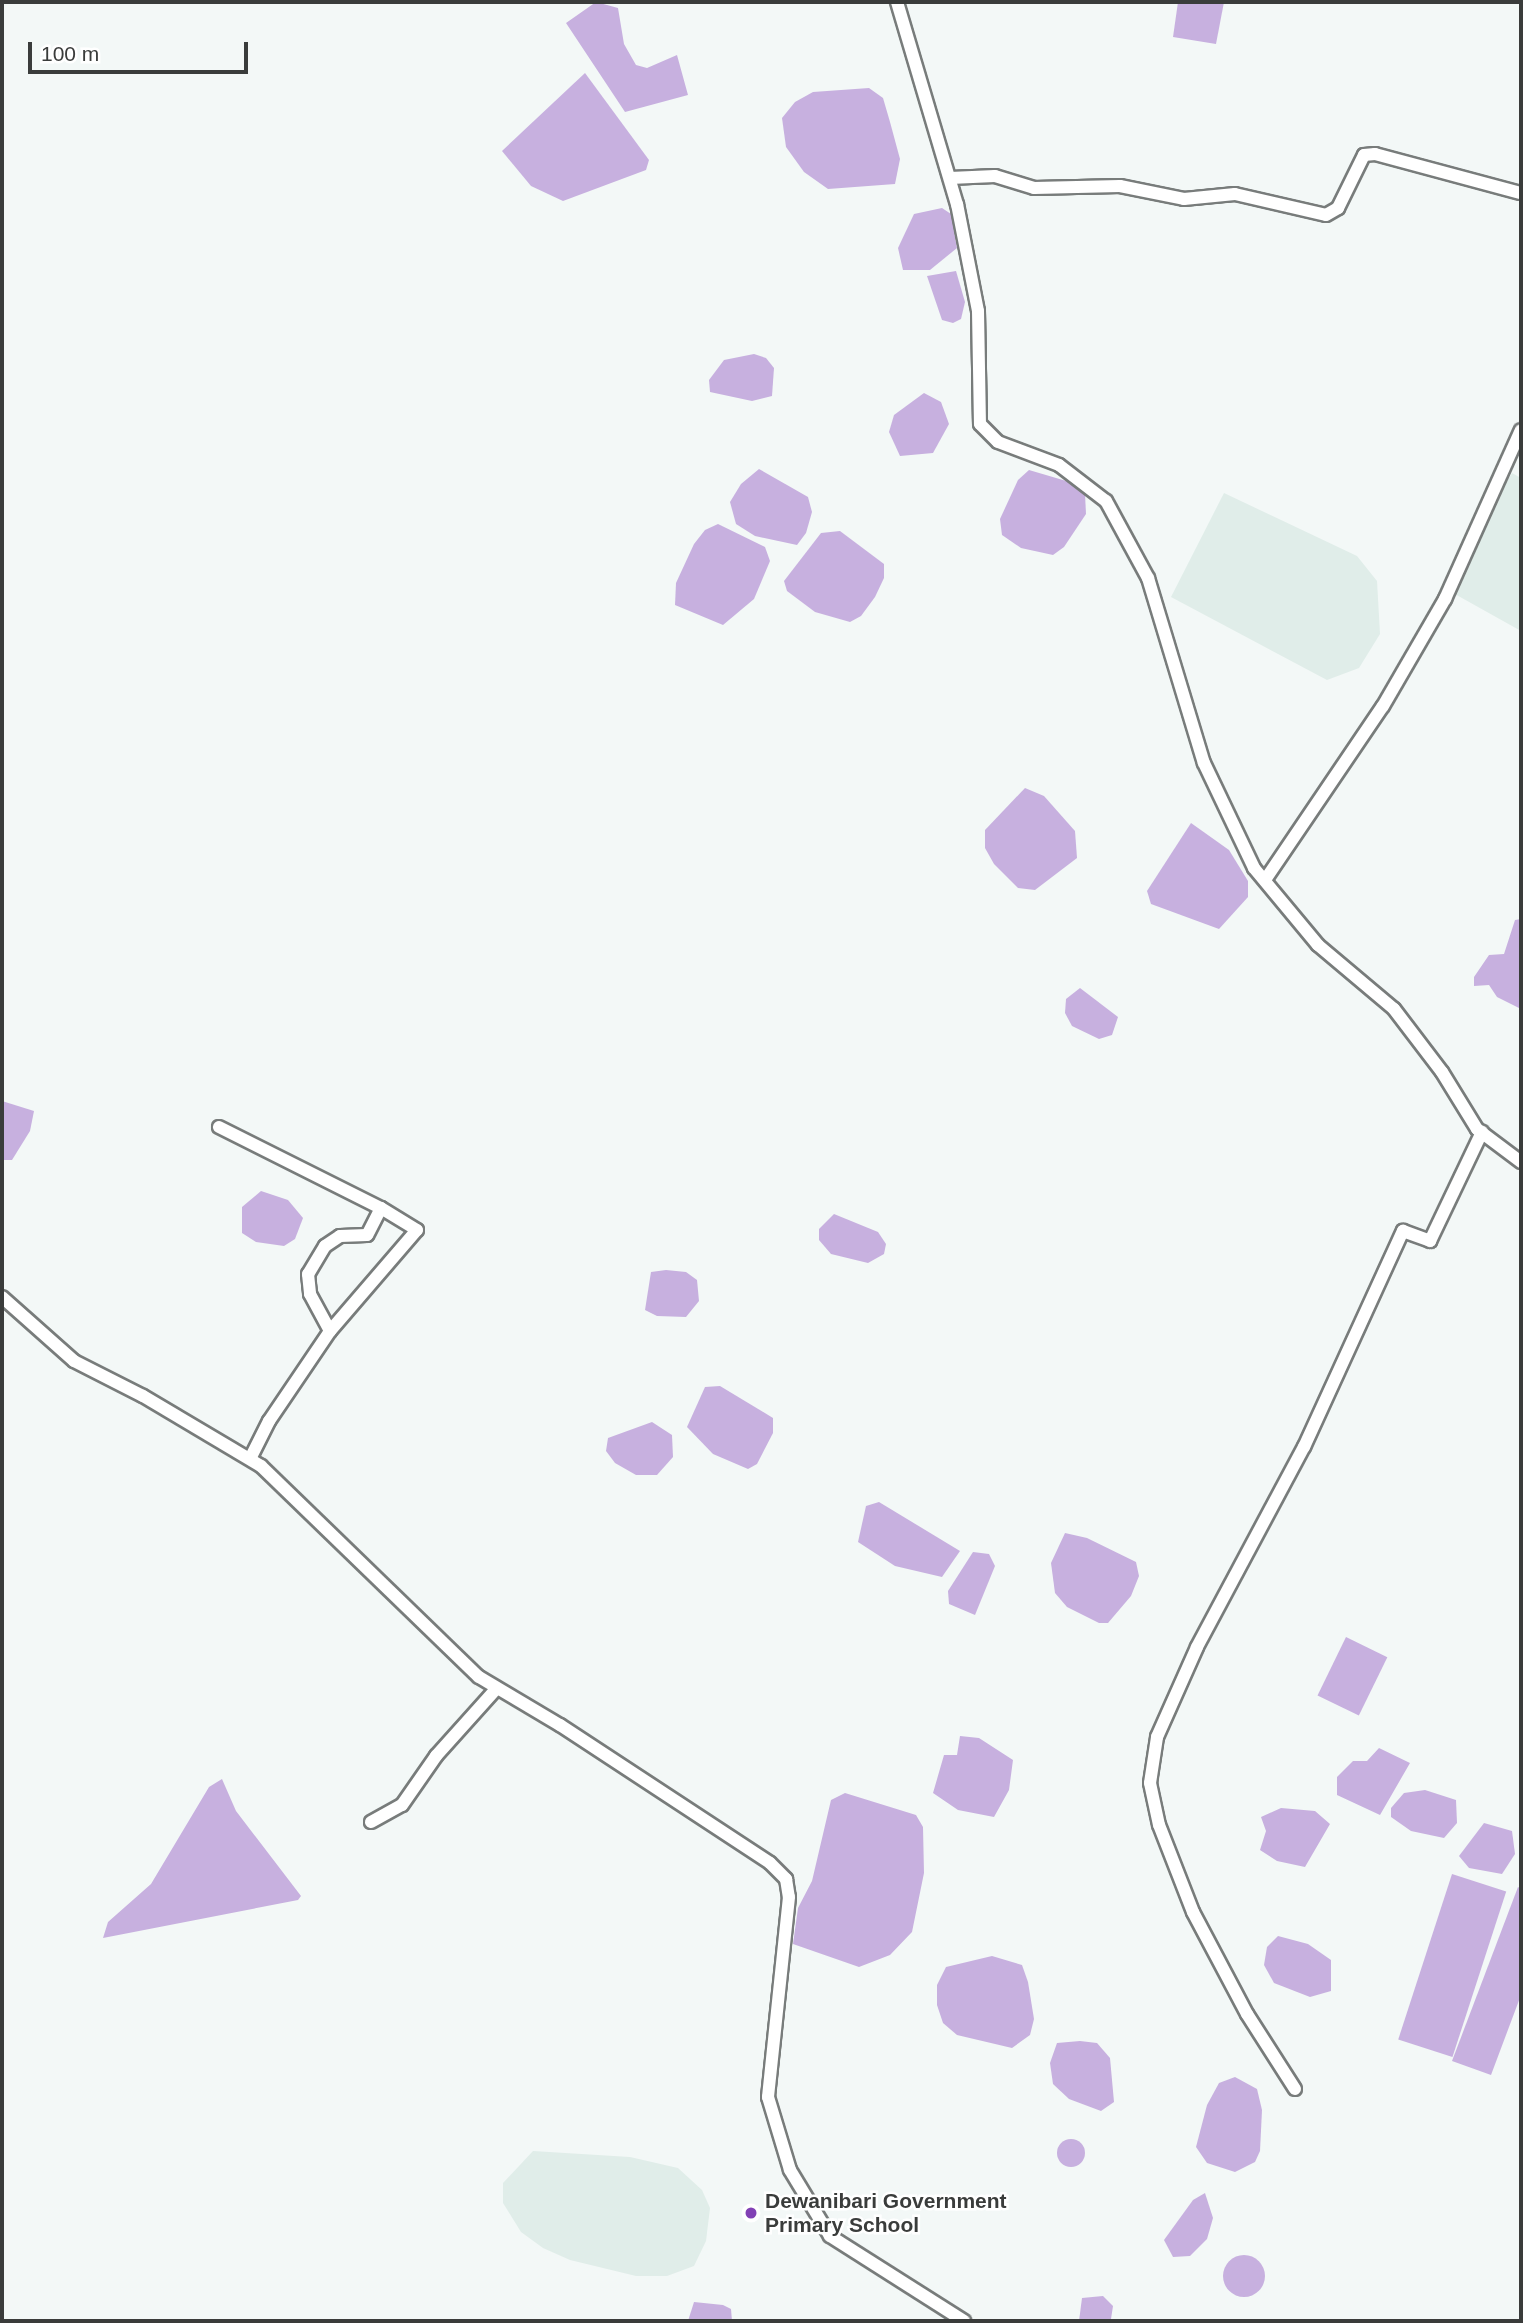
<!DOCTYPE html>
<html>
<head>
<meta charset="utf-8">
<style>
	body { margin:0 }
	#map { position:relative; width:1523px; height:2323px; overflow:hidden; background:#f3f8f7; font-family:Helvetica,sans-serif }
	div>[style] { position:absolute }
	.built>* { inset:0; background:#e0ede9 }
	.water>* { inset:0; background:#c7b0df; transform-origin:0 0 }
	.round { border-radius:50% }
	.roads { filter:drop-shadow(2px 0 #787c7b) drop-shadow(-2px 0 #787c7b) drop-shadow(0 2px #787c7b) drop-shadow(0 -2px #787c7b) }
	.street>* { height:12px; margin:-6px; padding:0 6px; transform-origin:6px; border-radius:6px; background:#fff }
	.dots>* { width:19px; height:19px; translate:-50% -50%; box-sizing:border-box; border:4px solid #fff; border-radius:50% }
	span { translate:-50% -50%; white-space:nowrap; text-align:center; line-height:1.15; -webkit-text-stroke:5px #fff; paint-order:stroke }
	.poi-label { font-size:21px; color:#3a3c3b; font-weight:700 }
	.left { translate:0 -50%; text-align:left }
	.frame { position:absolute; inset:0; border:4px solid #3a3c3b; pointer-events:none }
	.scale { position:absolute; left:28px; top:42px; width:220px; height:32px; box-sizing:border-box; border:4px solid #3a3c3b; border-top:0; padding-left:9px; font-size:21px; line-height:24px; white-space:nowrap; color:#3a3c3b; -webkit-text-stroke:5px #fff; paint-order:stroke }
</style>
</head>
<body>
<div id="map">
	<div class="built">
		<i style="clip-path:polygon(1512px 473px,1521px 478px,1521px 631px,1453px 593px,1478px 529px)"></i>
		<i style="clip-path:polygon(1224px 493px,1357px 556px,1377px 581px,1380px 634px,1359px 668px,1327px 680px,1171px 597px)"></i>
		<i style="clip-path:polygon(533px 2151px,630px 2157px,678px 2168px,702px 2190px,710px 2208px,706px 2241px,694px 2266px,667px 2276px,636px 2276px,570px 2260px,543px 2248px,521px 2232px,503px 2203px,503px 2183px)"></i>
	</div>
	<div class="water">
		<i style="clip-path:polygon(596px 2px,618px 8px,624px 44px,636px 65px,647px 68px,677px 55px,688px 95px,625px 112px,566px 23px)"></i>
		<i style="clip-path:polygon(1178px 2px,1224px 2px,1216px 44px,1173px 37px)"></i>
		<i style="clip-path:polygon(585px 73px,649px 160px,646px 170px,563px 201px,531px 186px,502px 151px)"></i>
		<i style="clip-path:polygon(869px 88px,883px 98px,890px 122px,900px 159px,895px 184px,828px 189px,804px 172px,786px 147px,782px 118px,795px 102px,813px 92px)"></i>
		<i style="clip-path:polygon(942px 208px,951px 214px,957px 248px,930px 270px,903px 270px,898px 248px,914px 214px)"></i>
		<i style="clip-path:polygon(956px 271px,965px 302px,961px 319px,953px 323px,942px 320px,927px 276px)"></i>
		<i style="clip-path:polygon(754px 354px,766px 358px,774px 368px,772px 396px,752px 401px,710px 392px,709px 380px,724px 360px)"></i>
		<i style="clip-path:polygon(924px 393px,941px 402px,949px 424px,933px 453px,900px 456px,889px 432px,894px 415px)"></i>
		<i style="clip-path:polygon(759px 469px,808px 497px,812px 512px,806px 533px,797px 545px,755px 536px,736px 524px,730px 502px,741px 484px)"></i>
		<i style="clip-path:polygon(1029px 470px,1073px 483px,1085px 494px,1086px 514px,1064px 547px,1053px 555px,1021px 548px,1002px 535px,1000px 519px,1018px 480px)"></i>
		<i style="clip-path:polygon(718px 524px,765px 547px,770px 561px,754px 599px,723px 625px,675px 605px,676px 583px,694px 544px,705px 530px)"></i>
		<i style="clip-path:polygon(840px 531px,884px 564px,884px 578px,875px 597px,861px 616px,850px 622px,815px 612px,787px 591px,784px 581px,821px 533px)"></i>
		<i style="clip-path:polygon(1025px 788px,1044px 796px,1075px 831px,1077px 858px,1035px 890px,1018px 888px,994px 864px,985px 848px,985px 830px)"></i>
		<i style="clip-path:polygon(1191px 823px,1229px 850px,1248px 881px,1248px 897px,1219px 929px,1151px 904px,1147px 891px)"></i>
		<i style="clip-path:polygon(1521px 919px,1521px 1009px,1497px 997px,1489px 985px,1474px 986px,1474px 977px,1489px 955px,1504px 954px,1515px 920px)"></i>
		<i style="clip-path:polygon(1080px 988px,1118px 1017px,1112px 1035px,1099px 1039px,1072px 1026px,1065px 1013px,1066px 999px)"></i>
		<i style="clip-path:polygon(2px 1101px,34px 1111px,30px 1131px,12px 1160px,2px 1160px)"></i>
		<i style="clip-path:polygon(261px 1191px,288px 1200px,303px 1218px,295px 1239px,284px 1246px,256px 1242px,242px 1233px,242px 1207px)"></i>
		<i style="clip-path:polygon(834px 1214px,878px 1232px,886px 1244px,884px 1254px,868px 1263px,831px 1254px,819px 1240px,819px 1229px)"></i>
		<i style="clip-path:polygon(666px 1270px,686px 1272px,697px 1280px,699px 1301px,686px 1317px,657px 1316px,645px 1310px,651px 1272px)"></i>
		<i style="clip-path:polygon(720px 1386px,773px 1418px,773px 1433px,757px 1464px,748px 1469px,713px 1454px,687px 1427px,705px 1387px)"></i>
		<i style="clip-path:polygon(652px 1422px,672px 1435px,673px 1457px,657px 1475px,636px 1475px,615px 1463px,606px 1451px,608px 1438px)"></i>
		<i style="clip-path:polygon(879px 1502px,960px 1551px,942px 1577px,895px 1566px,858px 1542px,866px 1506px)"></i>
		<i style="clip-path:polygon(1065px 1533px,1087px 1538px,1136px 1562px,1139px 1576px,1131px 1596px,1108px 1623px,1099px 1623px,1067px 1607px,1055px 1593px,1051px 1563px)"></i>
		<i style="clip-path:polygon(973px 1552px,989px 1554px,995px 1566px,975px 1615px,949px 1604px,948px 1591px)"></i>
		<i style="left:1346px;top:1637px;width:46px;height:65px;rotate:26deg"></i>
		<i style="clip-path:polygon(960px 1736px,979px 1738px,1013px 1760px,1009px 1790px,994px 1817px,958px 1810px,933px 1793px,944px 1755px,957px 1755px)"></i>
		<i style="clip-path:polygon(1379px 1748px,1410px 1763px,1380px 1815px,1337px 1795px,1337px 1777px,1353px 1761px,1367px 1761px)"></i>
		<i style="clip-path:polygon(222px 1779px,236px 1811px,301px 1896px,298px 1900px,103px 1938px,108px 1922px,151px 1884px,209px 1787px)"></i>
		<i style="clip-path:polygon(1425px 1790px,1456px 1800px,1457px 1823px,1444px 1838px,1411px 1831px,1391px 1817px,1391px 1808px,1404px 1793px)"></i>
		<i style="clip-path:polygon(845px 1793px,916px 1815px,923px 1827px,924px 1873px,912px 1932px,890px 1955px,859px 1967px,793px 1944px,798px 1908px,812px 1881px,831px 1800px)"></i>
		<i style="clip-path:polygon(1281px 1808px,1315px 1811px,1330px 1824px,1305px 1867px,1277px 1861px,1260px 1850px,1266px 1831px,1261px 1817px)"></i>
		<i style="clip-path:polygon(1484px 1823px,1512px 1831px,1515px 1854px,1502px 1874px,1469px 1868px,1459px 1856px)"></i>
		<i style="left:1452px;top:1874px;width:57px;height:174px;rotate:18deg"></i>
		<i style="clip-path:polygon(1518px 1887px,1521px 1889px,1521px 1995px,1491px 2075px,1452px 2061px)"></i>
		<i style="clip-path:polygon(1278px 1936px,1308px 1944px,1331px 1960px,1331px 1991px,1310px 1997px,1274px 1983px,1264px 1965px,1267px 1947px)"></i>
		<i style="clip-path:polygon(992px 1956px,1022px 1965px,1028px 1982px,1034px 2019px,1030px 2035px,1012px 2048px,957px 2035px,943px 2023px,937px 2005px,937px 1985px,946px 1967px)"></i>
		<i style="clip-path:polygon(1080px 2041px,1097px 2043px,1110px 2058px,1114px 2102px,1101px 2111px,1069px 2099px,1053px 2084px,1050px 2063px,1057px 2043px)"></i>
		<i style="clip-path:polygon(1235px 2077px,1257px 2089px,1262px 2110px,1260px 2151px,1255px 2162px,1235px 2172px,1207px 2163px,1196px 2147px,1207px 2105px,1219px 2083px)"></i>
		<i class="round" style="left:1057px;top:2139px;width:28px;height:28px"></i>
		<i style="clip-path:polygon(1205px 2193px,1213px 2218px,1207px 2239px,1190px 2256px,1173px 2257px,1164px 2240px,1193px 2200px)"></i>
		<i class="round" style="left:1223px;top:2255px;width:42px;height:42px"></i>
		<i style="clip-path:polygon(1103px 2296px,1113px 2306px,1111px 2319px,1079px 2321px,1082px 2298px)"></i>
		<i style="clip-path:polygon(694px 2302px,723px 2305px,731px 2309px,732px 2321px,688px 2321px)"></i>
	</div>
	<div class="roads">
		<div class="street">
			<i style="left:897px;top:2px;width:211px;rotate:73.5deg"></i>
			<i style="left:957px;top:204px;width:109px;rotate:78.9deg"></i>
			<i style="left:978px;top:311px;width:113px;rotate:89deg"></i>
			<i style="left:980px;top:424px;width:25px;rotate:45deg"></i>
			<i style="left:998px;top:442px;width:65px;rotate:20.7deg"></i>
			<i style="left:1059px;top:465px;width:59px;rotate:37.5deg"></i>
			<i style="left:1106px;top:501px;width:88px;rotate:61.4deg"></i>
			<i style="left:1148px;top:578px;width:193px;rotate:73.2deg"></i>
			<i style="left:1204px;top:763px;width:116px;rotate:64.5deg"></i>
			<i style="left:1254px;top:868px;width:100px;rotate:50.3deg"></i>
			<i style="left:1318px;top:945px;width:99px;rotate:40.1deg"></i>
			<i style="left:1394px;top:1009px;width:79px;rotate:52.7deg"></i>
			<i style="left:1442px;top:1072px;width:67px;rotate:58.4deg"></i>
			<i style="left:1477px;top:1129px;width:55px;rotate:36.9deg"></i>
			<i style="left:950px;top:178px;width:45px;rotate:-2.5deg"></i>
			<i style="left:995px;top:176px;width:41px;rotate:17.1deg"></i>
			<i style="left:1034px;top:188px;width:86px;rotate:-1.3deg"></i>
			<i style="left:1120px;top:186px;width:65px;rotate:11.5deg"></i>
			<i style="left:1184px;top:199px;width:51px;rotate:-5.6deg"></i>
			<i style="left:1235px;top:194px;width:93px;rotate:13deg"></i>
			<i style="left:1326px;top:215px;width:14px;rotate:-30deg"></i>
			<i style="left:1338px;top:208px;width:59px;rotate:-63.9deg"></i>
			<i style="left:1364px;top:155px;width:11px;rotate:-5deg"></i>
			<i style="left:1375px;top:154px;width:151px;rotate:15deg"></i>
			<i style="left:1265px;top:880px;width:210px;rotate:-55.9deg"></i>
			<i style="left:1383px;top:706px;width:124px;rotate:-59.9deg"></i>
			<i style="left:1445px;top:599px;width:185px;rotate:-65.8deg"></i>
			<i style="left:219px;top:1127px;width:181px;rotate:26.6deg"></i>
			<i style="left:381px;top:1208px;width:30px;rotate:117deg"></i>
			<i style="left:367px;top:1235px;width:27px;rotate:178deg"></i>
			<i style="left:340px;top:1236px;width:18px;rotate:146deg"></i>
			<i style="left:325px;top:1246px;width:33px;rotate:121deg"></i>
			<i style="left:308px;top:1274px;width:20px;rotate:84deg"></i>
			<i style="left:310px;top:1294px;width:42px;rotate:61.6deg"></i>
			<i style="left:330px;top:1331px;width:109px;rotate:124.1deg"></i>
			<i style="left:269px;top:1421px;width:42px;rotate:116.6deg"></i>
			<i style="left:2px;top:1297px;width:96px;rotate:41.6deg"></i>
			<i style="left:74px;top:1361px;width:77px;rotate:26.9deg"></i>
			<i style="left:143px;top:1396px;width:137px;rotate:30.7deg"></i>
			<i style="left:261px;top:1466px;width:303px;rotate:44.1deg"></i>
			<i style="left:479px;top:1677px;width:94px;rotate:30.7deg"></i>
			<i style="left:560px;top:1725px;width:251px;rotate:33.3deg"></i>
			<i style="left:770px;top:1863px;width:23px;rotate:45deg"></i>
			<i style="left:786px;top:1879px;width:18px;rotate:81deg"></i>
			<i style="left:789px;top:1897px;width:201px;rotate:96deg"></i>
			<i style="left:768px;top:2097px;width:76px;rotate:73.2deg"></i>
			<i style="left:790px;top:2170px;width:77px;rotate:58.8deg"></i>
			<i style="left:830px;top:2236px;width:159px;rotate:32.4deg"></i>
			<i style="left:330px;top:1331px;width:133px;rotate:-49.3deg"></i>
			<i style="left:417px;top:1230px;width:42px;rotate:-148.6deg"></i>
			<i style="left:371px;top:1822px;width:35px;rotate:-29deg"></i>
			<i style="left:402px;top:1805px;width:60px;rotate:-55.2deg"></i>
			<i style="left:436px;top:1756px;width:91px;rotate:-48.1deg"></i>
			<i style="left:1295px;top:2089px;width:89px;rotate:-122.6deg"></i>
			<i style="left:1247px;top:2014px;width:115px;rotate:-117.9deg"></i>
			<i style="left:1193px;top:1912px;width:93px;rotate:-111.3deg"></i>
			<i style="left:1159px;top:1825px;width:43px;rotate:-102.1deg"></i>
			<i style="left:1150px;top:1783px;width:47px;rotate:-81.3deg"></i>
			<i style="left:1157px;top:1737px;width:98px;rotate:-66deg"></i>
			<i style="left:1197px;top:1647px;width:227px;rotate:-61.9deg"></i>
			<i style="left:1304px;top:1447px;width:238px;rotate:-65.4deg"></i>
			<i style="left:1403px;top:1231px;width:29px;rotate:20deg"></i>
			<i style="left:1430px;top:1241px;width:121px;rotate:-64.5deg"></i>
		</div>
	</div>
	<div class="dots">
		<i style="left:751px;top:2213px;background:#8241b5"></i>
	</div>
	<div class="poi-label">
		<span class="left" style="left:765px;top:2213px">Dewanibari Government<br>Primary School</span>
	</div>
	<div class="frame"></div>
	<div class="scale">100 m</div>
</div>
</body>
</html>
